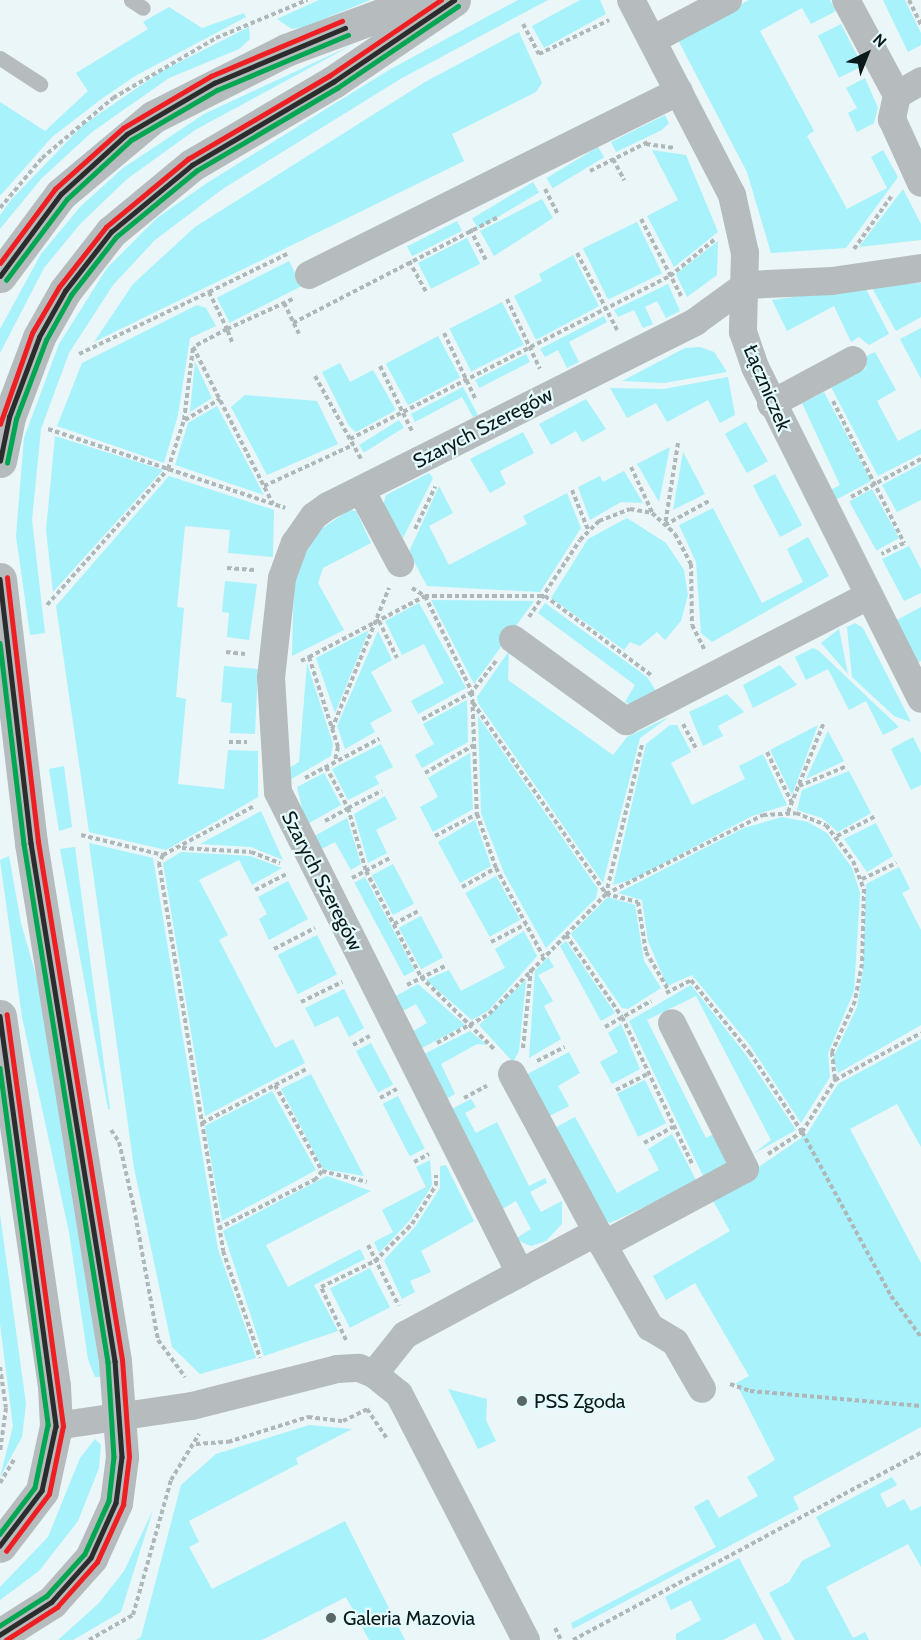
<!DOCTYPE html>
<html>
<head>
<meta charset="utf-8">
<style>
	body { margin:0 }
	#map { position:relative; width:921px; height:1640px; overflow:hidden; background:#eaf6f7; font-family:Cabin,sans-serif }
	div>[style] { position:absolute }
	.green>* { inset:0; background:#a7f2fb; transform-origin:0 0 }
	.path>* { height:4px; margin-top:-2px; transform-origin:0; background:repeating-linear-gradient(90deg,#afb7b8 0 4.5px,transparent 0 7.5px) }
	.service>* { height:15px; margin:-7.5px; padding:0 7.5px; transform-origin:7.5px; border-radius:7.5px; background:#b6bcbd }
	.minor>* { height:28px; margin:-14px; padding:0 14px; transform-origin:14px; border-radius:14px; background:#b6bcbd }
	.tertiary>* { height:33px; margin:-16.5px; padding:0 16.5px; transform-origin:16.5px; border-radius:16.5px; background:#b6bcbd }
	.bus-1>* { height:4.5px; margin:-2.25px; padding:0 2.25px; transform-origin:2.25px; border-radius:2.25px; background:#2b2c2c }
	.bus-2>* { height:4.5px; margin:-2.25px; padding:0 2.25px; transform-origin:2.25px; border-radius:2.25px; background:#00a651 }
	.bus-3>* { height:4.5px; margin:-2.25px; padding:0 2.25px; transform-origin:2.25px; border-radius:2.25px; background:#ee1f23 }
	.dots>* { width:16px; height:16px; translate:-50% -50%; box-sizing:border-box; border:3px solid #e4fafd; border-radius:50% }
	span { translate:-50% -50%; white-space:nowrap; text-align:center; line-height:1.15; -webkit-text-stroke:4.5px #e4fafd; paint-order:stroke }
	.street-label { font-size:20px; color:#0b191b }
	.poi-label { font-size:20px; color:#0b191b }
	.left { translate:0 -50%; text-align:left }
	.north { position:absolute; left:837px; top:24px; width:60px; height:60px; -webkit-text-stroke:4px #e4fafd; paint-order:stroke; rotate:43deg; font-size:16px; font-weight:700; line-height:24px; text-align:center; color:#0b191b }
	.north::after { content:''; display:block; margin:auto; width:21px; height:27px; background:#0b191b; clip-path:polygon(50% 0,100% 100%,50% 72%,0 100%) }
</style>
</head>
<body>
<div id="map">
	<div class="green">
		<i style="clip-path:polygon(319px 0,370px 0,304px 27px,292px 29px,277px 19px)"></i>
		<i style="clip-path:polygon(518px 0,548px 0,402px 78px,224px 188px,155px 240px,113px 285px,69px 353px,41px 429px,32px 520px,45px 633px,30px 635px,16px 536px,24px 438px,59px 344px,107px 268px,157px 218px,207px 183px,389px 70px)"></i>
		<i style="clip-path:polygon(580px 0,600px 0,606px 14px,544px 48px,532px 26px)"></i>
		<i style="clip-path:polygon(749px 0,830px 0,836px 11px,811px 24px,802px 8px,760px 31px,814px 131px,807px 136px,847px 209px,887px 188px,871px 157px,883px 150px,898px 177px,846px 248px,771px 253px,747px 172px,678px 40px)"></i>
		<i style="clip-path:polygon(883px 0,905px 0,921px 33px,921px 45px,908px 52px)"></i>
		<i style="clip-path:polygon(169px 7px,202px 28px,244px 13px,246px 17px,135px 76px,100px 100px,52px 137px,0 196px,0 102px,45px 131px,88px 91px,76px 73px,148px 29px,143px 22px)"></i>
		<i style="left:841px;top:24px;width:47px;height:26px;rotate:63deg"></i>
		<i style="clip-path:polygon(249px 27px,250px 39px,239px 49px,169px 78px,92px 132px,41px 179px,0 229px,0 215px,10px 201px,83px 125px,162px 71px)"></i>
		<i style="clip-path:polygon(519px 32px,542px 83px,536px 92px,452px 134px,464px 161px,94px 342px,133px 284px,195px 227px,425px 82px)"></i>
		<i style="clip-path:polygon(352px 45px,195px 130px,127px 179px,80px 224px,44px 268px,0 353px,0 329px,41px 254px,80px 207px,123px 168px,204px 114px)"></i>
		<i style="clip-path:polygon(865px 78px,878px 108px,874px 123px,857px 132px,848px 113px,857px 108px,846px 88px)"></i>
		<i style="clip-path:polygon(665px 115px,669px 123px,662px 130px,616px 152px,611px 142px)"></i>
		<i style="left:598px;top:147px;width:12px;height:60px;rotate:59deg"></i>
		<i style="clip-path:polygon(652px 150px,686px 155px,718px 232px,674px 267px,647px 216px,678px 200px)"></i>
		<i style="left:533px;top:182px;width:12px;height:71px;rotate:59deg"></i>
		<i style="clip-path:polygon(903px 189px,921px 224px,921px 240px,859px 247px)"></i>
		<i style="clip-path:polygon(542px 199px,553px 218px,494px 256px,480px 231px)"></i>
		<i style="left:457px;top:221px;width:11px;height:56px;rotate:63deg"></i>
		<i style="left:637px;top:222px;width:57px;height:60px;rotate:64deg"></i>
		<i style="left:467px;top:238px;width:29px;height:55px;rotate:63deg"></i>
		<i style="clip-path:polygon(718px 241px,717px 275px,687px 297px,676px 274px)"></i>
		<i style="clip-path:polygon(573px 255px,599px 306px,536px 340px,514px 296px,542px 281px,539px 274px)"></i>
		<i style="left:289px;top:261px;width:28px;height:81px;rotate:63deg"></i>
		<i style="clip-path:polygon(921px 283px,921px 317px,896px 331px,871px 286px)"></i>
		<i style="clip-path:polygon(668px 284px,680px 311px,666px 318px,657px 301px,645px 307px,653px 324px,643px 328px,634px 310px,618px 317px,614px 310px)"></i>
		<i style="clip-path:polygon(865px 287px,889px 334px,869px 345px,859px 337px,851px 342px,834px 306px,787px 331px,772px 300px)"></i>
		<i style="left:502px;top:302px;width:48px;height:59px;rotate:63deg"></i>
		<i style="clip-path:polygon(197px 305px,206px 308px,216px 326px,190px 338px,178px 415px,164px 463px,57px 426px,82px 363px)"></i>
		<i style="clip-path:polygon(604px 316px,607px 322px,569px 342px,579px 362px,567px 368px,558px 350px,545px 357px,540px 349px)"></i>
		<i style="clip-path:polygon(921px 328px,921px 379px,900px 339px)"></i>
		<i style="left:438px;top:336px;width:47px;height:59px;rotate:62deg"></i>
		<i style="clip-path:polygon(700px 347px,714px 352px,727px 372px,664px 383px,622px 381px,685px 348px)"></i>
		<i style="clip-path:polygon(875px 352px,896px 390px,877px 401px,898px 441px,921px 429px,921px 454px,878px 476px,831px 387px,866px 368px,862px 358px)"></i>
		<i style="left:526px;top:354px;width:9px;height:57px;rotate:63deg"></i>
		<i style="clip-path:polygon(195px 362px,212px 398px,190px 412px)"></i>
		<i style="clip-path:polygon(340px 363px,350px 382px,373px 370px,396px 410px,356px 432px,349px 426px,322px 372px)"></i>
		<i style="clip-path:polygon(728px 377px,735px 415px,720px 423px,708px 400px,667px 422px,656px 403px,627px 418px,610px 388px,664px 389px)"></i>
		<i style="clip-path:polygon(463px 387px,478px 415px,473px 417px,462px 397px,415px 422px,411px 414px)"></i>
		<i style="clip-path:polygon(824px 392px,871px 481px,828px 504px,823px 494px,840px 485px,802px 403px)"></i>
		<i style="clip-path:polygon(245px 395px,317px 401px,338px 444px,267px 475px,231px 407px)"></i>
		<i style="clip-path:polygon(586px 399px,606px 429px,582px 442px,576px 431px,551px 445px,539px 424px)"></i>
		<i style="clip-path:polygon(217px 406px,264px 495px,175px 465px,188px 423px)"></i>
		<i style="left:399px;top:420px;width:9px;height:47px;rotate:58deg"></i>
		<i style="left:746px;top:422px;width:45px;height:24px;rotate:61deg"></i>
		<i style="clip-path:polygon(523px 432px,534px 453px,500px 471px,506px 484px,490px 493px,470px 459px)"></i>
		<i style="clip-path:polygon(55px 436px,163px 470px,53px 592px,46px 530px)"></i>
		<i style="clip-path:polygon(670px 447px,659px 502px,637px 464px)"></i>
		<i style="clip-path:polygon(683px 452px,705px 494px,673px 510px)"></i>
		<i style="clip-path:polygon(921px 464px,921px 500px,897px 512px,882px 485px)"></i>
		<i style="clip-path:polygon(624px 471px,643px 503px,621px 502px,590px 520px,578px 487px,600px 476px,603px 482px)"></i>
		<i style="clip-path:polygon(429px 473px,433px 478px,403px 538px,383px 506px,386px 495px)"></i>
		<i style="left:775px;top:474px;width:58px;height:25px;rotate:62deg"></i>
		<i style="clip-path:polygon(169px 476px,274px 510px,273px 557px,228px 553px,230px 530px,185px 526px,177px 607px,184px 608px,176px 697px,186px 699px,178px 784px,224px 789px,228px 750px,258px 751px,258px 797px,166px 850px,89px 832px,56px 606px)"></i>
		<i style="clip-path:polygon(439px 486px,453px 513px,429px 526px,449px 565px,527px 524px,523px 516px,567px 493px,581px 528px,540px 592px,427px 586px,409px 552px)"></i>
		<i style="left:872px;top:489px;width:56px;height:26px;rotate:61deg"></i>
		<i style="clip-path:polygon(713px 508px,762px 603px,803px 582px,787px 549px,808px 537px,829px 576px,712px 642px,701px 633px,696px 562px,679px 525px)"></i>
		<i style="clip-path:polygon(349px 510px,356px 511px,371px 543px,323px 568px,318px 583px,344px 630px,292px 656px,294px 582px,301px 562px,317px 532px)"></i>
		<i style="clip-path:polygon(627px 518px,666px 543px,684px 570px,688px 595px,681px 621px,665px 640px,657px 632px,640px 646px,630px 642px,624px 650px,551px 598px,588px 539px)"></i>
		<i style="clip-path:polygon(909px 546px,921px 569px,921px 593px,904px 601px,882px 559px)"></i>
		<i style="clip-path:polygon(225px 581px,257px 584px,249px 640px,227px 637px,229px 613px,222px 612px)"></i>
		<i style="clip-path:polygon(431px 600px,534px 601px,474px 684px)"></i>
		<i style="clip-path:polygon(419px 603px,466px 688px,418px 714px,411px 701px,444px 683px,424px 644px,402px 655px,385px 621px)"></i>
		<i style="clip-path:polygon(545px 603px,647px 677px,656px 691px,632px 705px,625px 702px,635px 685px,538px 613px)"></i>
		<i style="clip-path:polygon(921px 607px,921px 661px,916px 663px,895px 621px)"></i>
		<i style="clip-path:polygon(855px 623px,863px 628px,911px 722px,894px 716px,852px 677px,847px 627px)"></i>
		<i style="clip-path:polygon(839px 629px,848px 674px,821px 643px)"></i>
		<i style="clip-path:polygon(369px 630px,335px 713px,316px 658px)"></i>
		<i style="clip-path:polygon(378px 631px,392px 660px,371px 672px,392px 711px,370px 723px,375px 732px,345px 749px,337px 726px)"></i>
		<i style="clip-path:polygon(813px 648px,819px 651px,899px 727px,883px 735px,866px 701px,849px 710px,828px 669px,806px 680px,795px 657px)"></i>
		<i style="clip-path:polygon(509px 651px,508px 680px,613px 755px,627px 737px,669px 717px,640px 738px,603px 883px,478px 703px,477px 697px)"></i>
		<i style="clip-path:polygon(307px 663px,333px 744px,331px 756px,286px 782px,284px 771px,299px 762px)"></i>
		<i style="clip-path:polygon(780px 665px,797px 685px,753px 708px,743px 685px)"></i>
		<i style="clip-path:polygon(224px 666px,258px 669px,255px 734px,230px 733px,232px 703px,221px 702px)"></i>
		<i style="clip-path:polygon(727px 694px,744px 712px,718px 726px,723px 736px,703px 746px,689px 712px)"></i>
		<i style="clip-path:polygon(467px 700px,468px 742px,422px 768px,415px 755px,434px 744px,423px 724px)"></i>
		<i style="clip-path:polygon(478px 716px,598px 889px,596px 898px,546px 948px,504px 873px,481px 813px)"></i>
		<i style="clip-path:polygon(670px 725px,677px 725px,691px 752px,671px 763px,692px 805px,745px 779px,739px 766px,763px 754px,787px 805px,752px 816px,636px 878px,613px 885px,646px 744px)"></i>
		<i style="clip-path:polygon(818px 725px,792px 795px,770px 750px)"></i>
		<i style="clip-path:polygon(828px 731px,844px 761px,806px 779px)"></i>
		<i style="clip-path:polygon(913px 737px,921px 753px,921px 785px,911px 790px,891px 749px)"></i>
		<i style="clip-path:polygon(381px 744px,393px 767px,375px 776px,379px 784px,348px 800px,332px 769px)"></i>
		<i style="clip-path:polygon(470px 753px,473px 809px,433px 832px,420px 807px,438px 797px,428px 778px)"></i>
		<i style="clip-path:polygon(64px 766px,72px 827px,59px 831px,49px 769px)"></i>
		<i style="clip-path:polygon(849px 771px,871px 813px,838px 832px,822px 818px,797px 810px,802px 790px)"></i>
		<i style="clip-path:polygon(324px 773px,341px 805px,306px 825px,297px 787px)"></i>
		<i style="clip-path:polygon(385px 796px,397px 819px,376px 830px,387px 853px,368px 863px,354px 814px)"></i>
		<i style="clip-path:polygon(261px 811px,283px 860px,251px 847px,200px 844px)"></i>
		<i style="clip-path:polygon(782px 817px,808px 822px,827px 833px,852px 868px,860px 893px,854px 991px,828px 1053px,830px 1077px,801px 1123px,749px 1044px,692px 975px,667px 986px,648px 941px,642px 900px,618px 893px,744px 828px)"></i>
		<i style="clip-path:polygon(347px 818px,361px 864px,351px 870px,335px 842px,316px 852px,309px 839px)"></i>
		<i style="clip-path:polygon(475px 820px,491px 866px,460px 883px,438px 842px)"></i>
		<i style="clip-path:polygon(876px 823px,893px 856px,867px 872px,844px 839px)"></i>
		<i style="clip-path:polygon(89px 843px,153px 858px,218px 1249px,256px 1358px,200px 1374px,172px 1347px,134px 1168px)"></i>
		<i style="clip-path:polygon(75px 847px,110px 1109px,108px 1109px,60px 849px)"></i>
		<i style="clip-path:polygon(181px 852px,250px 856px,282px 868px,252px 885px,239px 860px,199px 880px,228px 935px,219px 940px,275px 1048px,293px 1039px,305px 1063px,205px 1116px,163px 863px)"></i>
		<i style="clip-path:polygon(9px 856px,21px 923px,47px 1014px,101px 1377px,95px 1377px,88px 1359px,69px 1232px,22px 1017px,0 860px)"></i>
		<i style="left:393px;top:864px;width:45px;height:24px;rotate:62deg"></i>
		<i style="clip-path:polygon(899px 867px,910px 889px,902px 893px,921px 930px,921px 1025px,838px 1073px,833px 1058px,857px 1007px,863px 970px,866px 884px)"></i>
		<i style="left:496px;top:876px;width:50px;height:35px;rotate:61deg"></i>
		<i style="left:365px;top:877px;width:106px;height:12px;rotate:62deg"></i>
		<i style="clip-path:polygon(288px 881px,308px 919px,269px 940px,259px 919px,267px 914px,258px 897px)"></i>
		<i style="clip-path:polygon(608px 897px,635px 905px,644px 961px,661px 988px,628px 1009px,622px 1008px,571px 934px)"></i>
		<i style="left:421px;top:916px;width:47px;height:25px;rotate:62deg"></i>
		<i style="clip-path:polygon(524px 931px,537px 956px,489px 1010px,472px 1020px,426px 980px,449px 970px,461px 991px,505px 968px,495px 949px)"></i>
		<i style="left:317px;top:935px;width:44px;height:44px;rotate:63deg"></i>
		<i style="clip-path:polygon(566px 941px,615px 1013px,601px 1021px,560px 946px)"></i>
		<i style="clip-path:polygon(548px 957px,554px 967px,538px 975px,553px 1001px,544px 1006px,561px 1039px,529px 1058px,535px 971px)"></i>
		<i style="clip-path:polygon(526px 980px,519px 1051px,513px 1062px,479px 1025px)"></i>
		<i style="clip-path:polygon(418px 984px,465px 1025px,420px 1049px,408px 1034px,427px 1023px,416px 1004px,397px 1014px,390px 999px)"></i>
		<i style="clip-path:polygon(691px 985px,746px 1055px,796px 1130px,753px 1154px,771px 1140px,696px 996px,647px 1020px,706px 1138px,717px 1132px,728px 1153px,725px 1166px,704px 1178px,629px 1021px)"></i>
		<i style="clip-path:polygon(344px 989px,364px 1028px,349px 1037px,338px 1016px,315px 1027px,305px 1008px)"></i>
		<i style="clip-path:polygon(621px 1024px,640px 1069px,612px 1084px,600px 1062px,618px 1052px,608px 1033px)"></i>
		<i style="clip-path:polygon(470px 1031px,487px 1045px,477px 1044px,441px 1064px,455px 1094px,443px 1101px,424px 1054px)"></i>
		<i style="clip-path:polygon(921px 1039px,921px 1147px,897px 1104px,850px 1129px,921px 1263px,921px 1427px,793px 1497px,799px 1509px,573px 1629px,571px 1623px,716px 1547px,694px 1507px,708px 1499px,719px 1518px,758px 1496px,747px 1477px,775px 1460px,736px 1383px,749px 1376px,695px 1283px,666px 1300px,653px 1276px,730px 1231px,712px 1199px,807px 1134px,838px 1084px)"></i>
		<i style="left:371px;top:1043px;width:47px;height:17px;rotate:62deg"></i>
		<i style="clip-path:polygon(569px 1052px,580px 1073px,558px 1086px,569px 1106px,544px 1119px,522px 1077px)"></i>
		<i style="clip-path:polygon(311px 1074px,364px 1176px,323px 1169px,281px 1089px)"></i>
		<i style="left:645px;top:1080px;width:48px;height:31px;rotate:64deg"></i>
		<i style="clip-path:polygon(272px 1091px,316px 1170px,222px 1221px,205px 1126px)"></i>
		<i style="left:398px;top:1096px;width:59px;height:17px;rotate:63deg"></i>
		<i style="clip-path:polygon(471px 1099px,476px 1107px,465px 1113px,476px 1133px,497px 1122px,529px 1186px,545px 1178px,547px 1183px,530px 1192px,541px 1212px,562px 1201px,562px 1224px,546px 1241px,531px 1246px,515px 1239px,531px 1229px,516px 1201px,495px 1213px,450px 1110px)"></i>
		<i style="clip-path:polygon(575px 1117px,617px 1193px,659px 1170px,648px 1149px,672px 1134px,697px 1182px,610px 1223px,602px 1218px,551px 1130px)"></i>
		<i style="clip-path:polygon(430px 1160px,432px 1185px,410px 1220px,379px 1253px,374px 1242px,393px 1232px,382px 1210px,426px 1187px,416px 1167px)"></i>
		<i style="clip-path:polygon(446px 1165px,474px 1221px,421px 1251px,431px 1272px,410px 1281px,415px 1292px,402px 1299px,384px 1260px,415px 1227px,440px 1188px,440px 1166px)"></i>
		<i style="clip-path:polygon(327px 1176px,371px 1191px,266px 1245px,288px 1287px,360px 1249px,365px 1259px,314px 1285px,338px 1331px,264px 1356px,223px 1231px)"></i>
		<i style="clip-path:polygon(0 1214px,26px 1404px,22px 1437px,0 1477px,13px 1426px,0 1324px)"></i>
		<i style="left:370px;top:1268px;width:44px;height:45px;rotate:63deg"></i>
		<i style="clip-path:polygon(448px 1389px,487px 1399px,486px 1420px,496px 1441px,478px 1449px)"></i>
		<i style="clip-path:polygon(309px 1425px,352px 1429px,296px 1458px,298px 1464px,189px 1521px,199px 1542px,189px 1547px,212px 1589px,345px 1521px,405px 1640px,369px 1640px,346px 1597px,262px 1640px,136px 1640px,141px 1637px,181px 1485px,216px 1454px)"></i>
		<i style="clip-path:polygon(95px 1439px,101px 1445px,99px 1468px,78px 1521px,39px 1571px,0 1600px,0 1587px,48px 1537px,80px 1458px)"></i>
		<i style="clip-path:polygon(892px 1477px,897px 1485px,880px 1494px,887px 1508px,904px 1499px,911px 1511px,921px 1506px,921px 1567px,908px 1544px,826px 1587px,853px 1638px,865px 1632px,869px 1640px,795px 1640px,769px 1593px,789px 1582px,802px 1561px,831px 1546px,816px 1517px)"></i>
		<i style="clip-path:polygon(153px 1510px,121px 1612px,73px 1640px,58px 1640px,99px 1603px,124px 1571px)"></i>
		<i style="clip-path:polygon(739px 1558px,782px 1640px,764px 1640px,755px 1623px,723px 1640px,676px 1640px,676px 1634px,701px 1620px,691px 1600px,671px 1610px,665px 1597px)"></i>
	</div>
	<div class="path">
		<i style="left:909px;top:0;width:28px;rotate:64deg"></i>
		<i style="left:523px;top:24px;width:34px;rotate:62deg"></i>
		<i style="left:539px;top:54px;width:78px;rotate:-25.9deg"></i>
		<i style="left:646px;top:144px;width:29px;rotate:8deg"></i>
		<i style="left:613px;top:159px;width:24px;rotate:62deg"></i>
		<i style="left:590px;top:171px;width:67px;rotate:-26.6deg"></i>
		<i style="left:545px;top:189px;width:29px;rotate:63deg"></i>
		<i style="left:0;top:208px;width:65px;rotate:-50deg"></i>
		<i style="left:42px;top:158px;width:93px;rotate:-40.2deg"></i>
		<i style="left:113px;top:98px;width:119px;rotate:-30.2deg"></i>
		<i style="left:216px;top:38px;width:99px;rotate:-22.7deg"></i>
		<i style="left:641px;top:219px;width:87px;rotate:62.5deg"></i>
		<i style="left:470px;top:229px;width:35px;rotate:63deg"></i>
		<i style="left:854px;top:249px;width:67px;rotate:-54.7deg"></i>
		<i style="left:577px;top:253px;width:87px;rotate:62.5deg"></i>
		<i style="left:409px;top:261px;width:35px;rotate:61deg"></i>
		<i style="left:209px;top:292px;width:87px;rotate:-26deg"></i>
		<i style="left:507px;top:299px;width:77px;rotate:64.8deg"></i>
		<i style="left:284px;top:303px;width:34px;rotate:64deg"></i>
		<i style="left:293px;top:323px;width:231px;rotate:-27.3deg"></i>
		<i style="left:444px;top:333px;width:74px;rotate:64.5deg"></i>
		<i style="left:232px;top:342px;width:14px;rotate:-111deg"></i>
		<i style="left:227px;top:329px;width:75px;rotate:-24.5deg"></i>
		<i style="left:79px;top:354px;width:144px;rotate:-25.5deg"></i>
		<i style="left:209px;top:292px;width:41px;rotate:64.1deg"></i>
		<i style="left:227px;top:329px;width:38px;rotate:152deg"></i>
		<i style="left:193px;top:347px;width:176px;rotate:63deg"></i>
		<i style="left:380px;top:366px;width:75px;rotate:63.8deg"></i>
		<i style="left:315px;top:376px;width:95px;rotate:61deg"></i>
		<i style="left:833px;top:401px;width:159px;rotate:63.4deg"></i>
		<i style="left:904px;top:543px;width:25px;rotate:154deg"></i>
		<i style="left:185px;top:420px;width:41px;rotate:-31deg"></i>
		<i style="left:48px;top:429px;width:250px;rotate:18.4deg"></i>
		<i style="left:350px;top:439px;width:359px;rotate:-27deg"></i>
		<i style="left:670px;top:276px;width:57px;rotate:-39.3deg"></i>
		<i style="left:678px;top:443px;width:83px;rotate:99deg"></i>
		<i style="left:665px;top:525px;width:50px;rotate:-28.6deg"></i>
		<i style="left:631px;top:467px;width:50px;rotate:65deg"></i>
		<i style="left:264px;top:486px;width:98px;rotate:-24.7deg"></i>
		<i style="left:572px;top:490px;width:45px;rotate:68deg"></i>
		<i style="left:851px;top:497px;width:80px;rotate:-28.5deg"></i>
		<i style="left:415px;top:529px;width:47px;rotate:-64.5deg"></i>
		<i style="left:227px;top:568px;width:27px;rotate:4deg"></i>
		<i style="left:412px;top:588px;width:15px;rotate:32deg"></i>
		<i style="left:425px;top:596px;width:107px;rotate:63.9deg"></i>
		<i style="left:472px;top:692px;width:58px;rotate:151.2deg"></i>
		<i style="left:47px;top:605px;width:182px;rotate:-48.3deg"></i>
		<i style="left:168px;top:469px;width:52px;rotate:-71.9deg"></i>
		<i style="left:184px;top:420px;width:73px;rotate:-82.9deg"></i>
		<i style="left:529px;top:617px;width:92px;rotate:-56.5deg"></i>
		<i style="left:580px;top:540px;width:27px;rotate:-45deg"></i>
		<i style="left:599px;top:521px;width:33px;rotate:-21deg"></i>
		<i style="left:630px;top:509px;width:22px;rotate:10deg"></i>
		<i style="left:652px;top:513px;width:31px;rotate:42deg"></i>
		<i style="left:675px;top:534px;width:34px;rotate:62deg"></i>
		<i style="left:691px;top:564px;width:61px;rotate:89.1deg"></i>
		<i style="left:692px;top:625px;width:27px;rotate:63deg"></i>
		<i style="left:379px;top:621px;width:41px;rotate:64.1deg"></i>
		<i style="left:226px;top:652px;width:19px;rotate:6deg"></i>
		<i style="left:309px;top:657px;width:131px;rotate:-27.7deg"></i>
		<i style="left:425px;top:596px;width:120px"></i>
		<i style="left:545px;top:596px;width:132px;rotate:36.7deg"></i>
		<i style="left:301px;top:661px;width:9px;rotate:-27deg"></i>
		<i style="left:309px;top:657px;width:95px;rotate:72.1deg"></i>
		<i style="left:338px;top:747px;width:14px;rotate:102deg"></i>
		<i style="left:496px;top:661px;width:39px;rotate:128deg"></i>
		<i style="left:472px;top:692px;width:122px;rotate:87.7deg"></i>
		<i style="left:477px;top:814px;width:57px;rotate:70.6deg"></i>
		<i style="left:496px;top:868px;width:100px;rotate:61.9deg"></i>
		<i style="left:473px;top:703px;width:233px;rotate:55.1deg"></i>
		<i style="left:606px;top:894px;width:57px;rotate:134.3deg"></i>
		<i style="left:683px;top:724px;width:30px;rotate:62deg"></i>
		<i style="left:332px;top:729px;width:152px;rotate:-68deg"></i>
		<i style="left:229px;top:742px;width:18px"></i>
		<i style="left:642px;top:745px;width:153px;rotate:103.6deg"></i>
		<i style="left:606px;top:894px;width:33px;rotate:14deg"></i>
		<i style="left:638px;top:902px;width:51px;rotate:80.9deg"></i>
		<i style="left:646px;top:952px;width:45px;rotate:59.5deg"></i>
		<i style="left:767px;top:752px;width:57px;rotate:63.9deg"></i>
		<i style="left:326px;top:767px;width:47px;rotate:61.8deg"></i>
		<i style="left:348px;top:808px;width:38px;rotate:-27deg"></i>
		<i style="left:425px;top:773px;width:56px;rotate:-29.7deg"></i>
		<i style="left:305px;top:778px;width:84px;rotate:-27.8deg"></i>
		<i style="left:799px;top:786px;width:52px;rotate:-22.6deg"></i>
		<i style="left:788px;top:812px;width:97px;rotate:-68.2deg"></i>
		<i style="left:325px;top:821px;width:26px;rotate:-29deg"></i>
		<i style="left:348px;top:808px;width:66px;rotate:74.1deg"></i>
		<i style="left:366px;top:871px;width:119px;rotate:62.6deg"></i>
		<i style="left:421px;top:977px;width:105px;rotate:44.6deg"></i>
		<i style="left:81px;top:835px;width:84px;rotate:13.7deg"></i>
		<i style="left:163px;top:855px;width:103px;rotate:-28.3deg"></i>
		<i style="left:435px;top:836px;width:47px;rotate:-27.6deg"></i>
		<i style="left:837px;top:836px;width:42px;rotate:-27.2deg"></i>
		<i style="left:182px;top:848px;width:69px;rotate:3.3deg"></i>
		<i style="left:251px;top:852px;width:31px;rotate:21deg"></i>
		<i style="left:163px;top:855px;width:9px;rotate:117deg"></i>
		<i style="left:159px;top:863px;width:393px;rotate:80.6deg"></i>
		<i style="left:223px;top:1251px;width:113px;rotate:70.9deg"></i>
		<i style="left:352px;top:878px;width:43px;rotate:-27.8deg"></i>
		<i style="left:862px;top:879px;width:38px;rotate:-25deg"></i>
		<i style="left:462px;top:887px;width:39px;rotate:-29deg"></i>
		<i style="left:255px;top:890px;width:37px;rotate:-27deg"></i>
		<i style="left:606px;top:894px;width:176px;rotate:-26.7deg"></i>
		<i style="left:763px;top:815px;width:33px;rotate:-3deg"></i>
		<i style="left:796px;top:813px;width:32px;rotate:22deg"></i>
		<i style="left:826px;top:825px;width:45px;rotate:53.1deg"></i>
		<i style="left:853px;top:861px;width:30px;rotate:69deg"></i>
		<i style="left:864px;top:889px;width:75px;rotate:91.5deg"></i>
		<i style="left:862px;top:964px;width:38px;rotate:101deg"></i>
		<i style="left:855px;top:1001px;width:56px;rotate:114.3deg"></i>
		<i style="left:832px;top:1052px;width:28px;rotate:84deg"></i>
		<i style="left:394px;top:924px;width:27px;rotate:-28deg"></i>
		<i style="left:491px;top:942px;width:39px;rotate:-27deg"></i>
		<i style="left:274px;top:949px;width:46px;rotate:-27.1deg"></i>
		<i style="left:407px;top:985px;width:45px;rotate:-26.6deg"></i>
		<i style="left:666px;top:993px;width:28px;rotate:-27deg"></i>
		<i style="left:691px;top:980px;width:94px;rotate:51.1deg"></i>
		<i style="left:750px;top:1053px;width:95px;rotate:56.6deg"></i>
		<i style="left:802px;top:1132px;width:187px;rotate:61.5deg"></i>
		<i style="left:891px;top:1296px;width:51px;rotate:53.8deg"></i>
		<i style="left:301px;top:1002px;width:46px;rotate:-26deg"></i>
		<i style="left:605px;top:1027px;width:53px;rotate:-29.5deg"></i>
		<i style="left:437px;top:1043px;width:60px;rotate:-29.1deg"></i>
		<i style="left:489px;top:1014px;width:110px;rotate:-45.7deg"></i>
		<i style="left:566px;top:935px;width:99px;rotate:55.7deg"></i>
		<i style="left:622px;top:1017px;width:165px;rotate:64.5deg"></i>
		<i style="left:353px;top:1045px;width:19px;rotate:-28deg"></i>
		<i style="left:523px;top:1048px;width:79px;rotate:-84.2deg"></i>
		<i style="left:537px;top:1061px;width:31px;rotate:-27deg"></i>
		<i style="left:275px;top:1085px;width:37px;rotate:-27deg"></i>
		<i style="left:616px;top:1090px;width:35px;rotate:-27deg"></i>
		<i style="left:380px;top:1098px;width:19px;rotate:-28deg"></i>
		<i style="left:464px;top:1098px;width:26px;rotate:-28deg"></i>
		<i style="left:202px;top:1123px;width:82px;rotate:-27.5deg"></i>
		<i style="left:275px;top:1085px;width:98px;rotate:61.3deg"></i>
		<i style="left:322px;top:1171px;width:10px;rotate:127deg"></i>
		<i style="left:316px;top:1179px;width:109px;rotate:153.2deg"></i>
		<i style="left:111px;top:1130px;width:14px;rotate:56deg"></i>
		<i style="left:119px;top:1142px;width:68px;rotate:77.2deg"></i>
		<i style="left:134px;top:1208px;width:134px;rotate:79.7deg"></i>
		<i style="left:158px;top:1340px;width:46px;rotate:53.9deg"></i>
		<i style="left:644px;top:1143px;width:33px;rotate:-29deg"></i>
		<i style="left:768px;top:1154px;width:40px;rotate:-32.9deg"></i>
		<i style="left:802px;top:1132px;width:62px;rotate:-57.6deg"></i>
		<i style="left:835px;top:1080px;width:98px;rotate:-28.7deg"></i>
		<i style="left:414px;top:1162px;width:17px;rotate:-28deg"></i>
		<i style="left:322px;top:1171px;width:46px;rotate:13.7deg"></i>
		<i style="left:368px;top:1245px;width:68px;rotate:63.1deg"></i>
		<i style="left:346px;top:1340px;width:59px;rotate:-115.3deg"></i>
		<i style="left:321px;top:1287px;width:60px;rotate:-25.7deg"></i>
		<i style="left:375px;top:1261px;width:52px;rotate:-45deg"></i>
		<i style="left:412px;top:1224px;width:46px;rotate:-58.4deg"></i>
		<i style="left:436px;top:1185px;width:10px;rotate:-90deg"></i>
		<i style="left:0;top:1367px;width:41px;rotate:81.7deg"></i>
		<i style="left:6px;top:1408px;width:43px;rotate:97.9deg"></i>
		<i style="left:730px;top:1384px;width:21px;rotate:19deg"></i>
		<i style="left:750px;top:1391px;width:172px;rotate:5deg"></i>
		<i style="left:367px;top:1409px;width:36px;rotate:56deg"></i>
		<i style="left:196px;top:1444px;width:32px;rotate:-4deg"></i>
		<i style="left:228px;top:1442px;width:84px;rotate:-17.4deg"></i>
		<i style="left:308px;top:1417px;width:35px;rotate:7deg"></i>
		<i style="left:343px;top:1421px;width:30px;rotate:-26deg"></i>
		<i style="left:0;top:1483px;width:29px;rotate:-59deg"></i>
		<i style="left:555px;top:1628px;width:13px;rotate:63deg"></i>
		<i style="left:89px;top:1640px;width:51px;rotate:-29.6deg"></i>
		<i style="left:133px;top:1615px;width:140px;rotate:-74.3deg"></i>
		<i style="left:171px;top:1480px;width:54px;rotate:-58.7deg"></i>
		<i style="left:573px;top:1640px;width:395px;rotate:-28.3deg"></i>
	</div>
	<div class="service">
		<i style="left:131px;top:0;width:14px;rotate:34deg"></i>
		<i style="left:0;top:58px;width:48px;rotate:33deg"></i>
	</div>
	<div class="minor">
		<i style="left:631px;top:0;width:220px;rotate:62.6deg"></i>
		<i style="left:732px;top:195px;width:59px;rotate:77.4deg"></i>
		<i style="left:745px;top:253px;width:79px;rotate:91.5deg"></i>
		<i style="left:743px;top:332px;width:37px;rotate:71deg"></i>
		<i style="left:755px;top:367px;width:371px;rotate:63.4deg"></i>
		<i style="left:846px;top:0;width:108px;rotate:61.8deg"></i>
		<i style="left:897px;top:95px;width:25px;rotate:102deg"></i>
		<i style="left:892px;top:119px;width:70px;rotate:65.6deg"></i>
		<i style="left:652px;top:40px;width:86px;rotate:-27.8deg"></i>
		<i style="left:897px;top:95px;width:28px;rotate:-30deg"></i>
		<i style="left:309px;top:275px;width:413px;rotate:-26.4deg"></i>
		<i style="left:771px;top:404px;width:93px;rotate:-28.2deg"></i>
		<i style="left:361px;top:490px;width:83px;rotate:61.9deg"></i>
		<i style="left:513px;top:639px;width:140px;rotate:36deg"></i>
		<i style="left:626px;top:721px;width:270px;rotate:-27.3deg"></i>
		<i style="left:512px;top:1074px;width:179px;rotate:61.7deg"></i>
		<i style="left:603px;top:1245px;width:95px;rotate:60.2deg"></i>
		<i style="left:650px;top:1327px;width:29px;rotate:31deg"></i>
		<i style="left:675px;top:1342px;width:54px;rotate:60.1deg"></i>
		<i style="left:520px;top:1273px;width:87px;rotate:-28deg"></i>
		<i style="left:597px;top:1232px;width:14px;rotate:65deg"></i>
		<i style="left:603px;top:1245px;width:161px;rotate:-28.2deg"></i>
		<i style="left:745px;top:1169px;width:163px;rotate:-116.6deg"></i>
		<i style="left:374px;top:1374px;width:50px;rotate:-51.5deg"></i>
		<i style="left:405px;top:1335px;width:131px;rotate:-28.3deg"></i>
		<i style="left:520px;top:1273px;width:538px;rotate:-116.71deg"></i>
		<i style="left:278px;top:792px;width:114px;rotate:-93.5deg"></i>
		<i style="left:271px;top:678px;width:101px;rotate:-83.7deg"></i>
		<i style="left:282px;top:578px;width:37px;rotate:-70deg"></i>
		<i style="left:295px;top:543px;width:33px;rotate:-55deg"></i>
		<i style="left:314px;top:516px;width:17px;rotate:-36deg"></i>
		<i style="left:328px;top:506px;width:411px;rotate:-26.6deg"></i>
		<i style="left:695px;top:322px;width:63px;rotate:-36deg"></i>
		<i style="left:746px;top:285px;width:86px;rotate:-2.7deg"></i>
		<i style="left:832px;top:281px;width:90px;rotate:-8.3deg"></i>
		<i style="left:56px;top:1426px;width:137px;rotate:-8.4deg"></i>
		<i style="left:192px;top:1406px;width:150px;rotate:-14.3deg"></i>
		<i style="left:337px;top:1369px;width:22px;rotate:-3deg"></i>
		<i style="left:359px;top:1368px;width:16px;rotate:22deg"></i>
		<i style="left:374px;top:1374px;width:32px;rotate:39deg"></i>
		<i style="left:399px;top:1394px;width:277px;rotate:62.7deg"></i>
	</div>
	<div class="tertiary">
		<i style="left:0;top:276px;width:102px;rotate:-53.4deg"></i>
		<i style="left:61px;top:194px;width:120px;rotate:-39.9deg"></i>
		<i style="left:153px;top:117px;width:149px;rotate:-26.7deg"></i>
		<i style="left:286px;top:50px;width:144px;rotate:-20.3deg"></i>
		<i style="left:0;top:461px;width:45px;rotate:-78.4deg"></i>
		<i style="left:9px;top:417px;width:85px;rotate:-69.4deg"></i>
		<i style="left:39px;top:337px;width:53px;rotate:-60.5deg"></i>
		<i style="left:65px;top:291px;width:75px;rotate:-52.1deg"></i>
		<i style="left:111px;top:232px;width:105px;rotate:-39.6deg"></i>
		<i style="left:192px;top:165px;width:164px;rotate:-30.5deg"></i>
		<i style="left:333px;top:82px;width:146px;rotate:-34.1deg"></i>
		<i style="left:0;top:579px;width:266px;rotate:83.3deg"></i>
		<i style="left:31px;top:843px;width:525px;rotate:80.79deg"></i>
		<i style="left:115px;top:1361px;width:96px;rotate:85.8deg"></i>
		<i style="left:122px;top:1457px;width:46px;rotate:97.4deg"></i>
		<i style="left:116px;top:1503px;width:60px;rotate:114.4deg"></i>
		<i style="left:91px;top:1558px;width:59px;rotate:131.6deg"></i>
		<i style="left:52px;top:1602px;width:62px;rotate:147.6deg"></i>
		<i style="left:0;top:1016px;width:374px;rotate:81.7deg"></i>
		<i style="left:54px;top:1386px;width:40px;rotate:87.1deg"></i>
		<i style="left:56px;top:1426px;width:66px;rotate:102.2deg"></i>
		<i style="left:42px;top:1491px;width:69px;rotate:127.4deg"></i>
	</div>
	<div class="bus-1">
		<i style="left:0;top:276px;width:102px;rotate:-53.4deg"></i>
		<i style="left:61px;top:194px;width:89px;rotate:-42.3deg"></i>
		<i style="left:127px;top:134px;width:101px;rotate:-30.4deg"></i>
		<i style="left:214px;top:83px;width:142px;rotate:-22.8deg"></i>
		<i style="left:0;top:461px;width:45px;rotate:-78.4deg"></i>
		<i style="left:9px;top:417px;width:85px;rotate:-69.4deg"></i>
		<i style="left:39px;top:337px;width:53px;rotate:-60.5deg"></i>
		<i style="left:65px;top:291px;width:75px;rotate:-52.1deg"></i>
		<i style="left:111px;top:232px;width:105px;rotate:-39.6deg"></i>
		<i style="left:192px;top:165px;width:164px;rotate:-30.5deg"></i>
		<i style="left:333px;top:82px;width:146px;rotate:-34.1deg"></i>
		<i style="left:0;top:579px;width:266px;rotate:83.3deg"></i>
		<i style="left:31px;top:843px;width:525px;rotate:80.79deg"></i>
		<i style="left:115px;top:1361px;width:96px;rotate:85.8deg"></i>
		<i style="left:122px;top:1457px;width:46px;rotate:97.4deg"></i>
		<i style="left:116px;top:1503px;width:60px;rotate:114.4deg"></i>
		<i style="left:91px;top:1558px;width:59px;rotate:131.6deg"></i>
		<i style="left:52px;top:1602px;width:62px;rotate:147.6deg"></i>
		<i style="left:0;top:1016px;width:414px;rotate:82.2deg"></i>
		<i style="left:56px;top:1426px;width:66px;rotate:102.2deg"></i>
		<i style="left:42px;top:1491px;width:69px;rotate:127.4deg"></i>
	</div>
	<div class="bus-2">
		<i style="left:6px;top:280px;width:101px;rotate:-53deg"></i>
		<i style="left:67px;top:199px;width:87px;rotate:-42.7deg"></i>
		<i style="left:131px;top:140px;width:99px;rotate:-30.2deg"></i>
		<i style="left:217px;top:90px;width:142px;rotate:-22.8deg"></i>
		<i style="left:7px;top:463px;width:45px;rotate:-78.4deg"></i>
		<i style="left:16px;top:419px;width:85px;rotate:-69.2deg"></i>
		<i style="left:46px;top:340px;width:51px;rotate:-60.9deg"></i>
		<i style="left:71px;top:295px;width:73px;rotate:-52.2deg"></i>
		<i style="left:116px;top:237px;width:104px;rotate:-39.5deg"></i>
		<i style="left:196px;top:171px;width:164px;rotate:-30.5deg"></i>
		<i style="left:337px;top:88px;width:146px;rotate:-34.1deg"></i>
		<i style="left:0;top:643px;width:202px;rotate:83.2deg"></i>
		<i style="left:24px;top:844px;width:525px;rotate:80.79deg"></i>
		<i style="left:108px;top:1362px;width:95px;rotate:86.4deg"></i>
		<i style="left:114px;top:1457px;width:44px;rotate:96.5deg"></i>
		<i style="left:109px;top:1501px;width:58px;rotate:114.4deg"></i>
		<i style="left:85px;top:1554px;width:57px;rotate:132.1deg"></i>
		<i style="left:47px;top:1596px;width:56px;rotate:147.4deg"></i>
		<i style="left:0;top:1068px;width:360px;rotate:82.3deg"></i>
		<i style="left:48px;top:1425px;width:64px;rotate:101.7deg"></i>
		<i style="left:35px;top:1488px;width:58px;rotate:127.3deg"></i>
	</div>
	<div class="bus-3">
		<i style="left:0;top:263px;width:92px;rotate:-53.4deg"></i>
		<i style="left:55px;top:189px;width:91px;rotate:-41.9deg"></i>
		<i style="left:123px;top:128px;width:102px;rotate:-30.6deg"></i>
		<i style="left:211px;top:76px;width:142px;rotate:-22.8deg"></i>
		<i style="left:0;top:424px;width:96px;rotate:-70.6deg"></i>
		<i style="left:32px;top:333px;width:53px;rotate:-59.6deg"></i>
		<i style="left:59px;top:287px;width:76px;rotate:-51.9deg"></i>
		<i style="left:106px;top:227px;width:107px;rotate:-39.7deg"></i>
		<i style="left:188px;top:159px;width:164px;rotate:-30.5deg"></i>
		<i style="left:329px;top:76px;width:135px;rotate:-34.2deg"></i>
		<i style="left:6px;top:1551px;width:71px;rotate:-53deg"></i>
		<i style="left:49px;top:1494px;width:69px;rotate:-78.4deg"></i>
		<i style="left:63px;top:1426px;width:415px;rotate:-97.8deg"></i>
		<i style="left:6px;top:1640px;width:61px;rotate:-32.9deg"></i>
		<i style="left:57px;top:1607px;width:60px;rotate:-48.4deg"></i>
		<i style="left:97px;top:1562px;width:63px;rotate:-65.5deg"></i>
		<i style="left:123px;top:1505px;width:48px;rotate:-82.9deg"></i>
		<i style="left:129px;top:1457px;width:97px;rotate:-94.1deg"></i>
		<i style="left:122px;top:1360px;width:525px;rotate:-99.21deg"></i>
		<i style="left:38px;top:842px;width:266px;rotate:-96.7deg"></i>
	</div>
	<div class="dots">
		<i style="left:522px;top:1401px;background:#596668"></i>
		<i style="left:331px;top:1618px;background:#596668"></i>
	</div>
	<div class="street-label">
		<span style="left:767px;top:388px;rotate:67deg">Łączniczek</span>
		<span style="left:483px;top:428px;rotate:-27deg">Szarych Szeregów</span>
		<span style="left:322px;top:881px;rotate:63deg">Szarych Szeregów</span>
	</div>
	<div class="poi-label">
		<span class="left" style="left:534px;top:1401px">PSS Zgoda</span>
		<span class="left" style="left:343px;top:1618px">Galeria Mazovia</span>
	</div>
	<div class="north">N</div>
</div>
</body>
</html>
